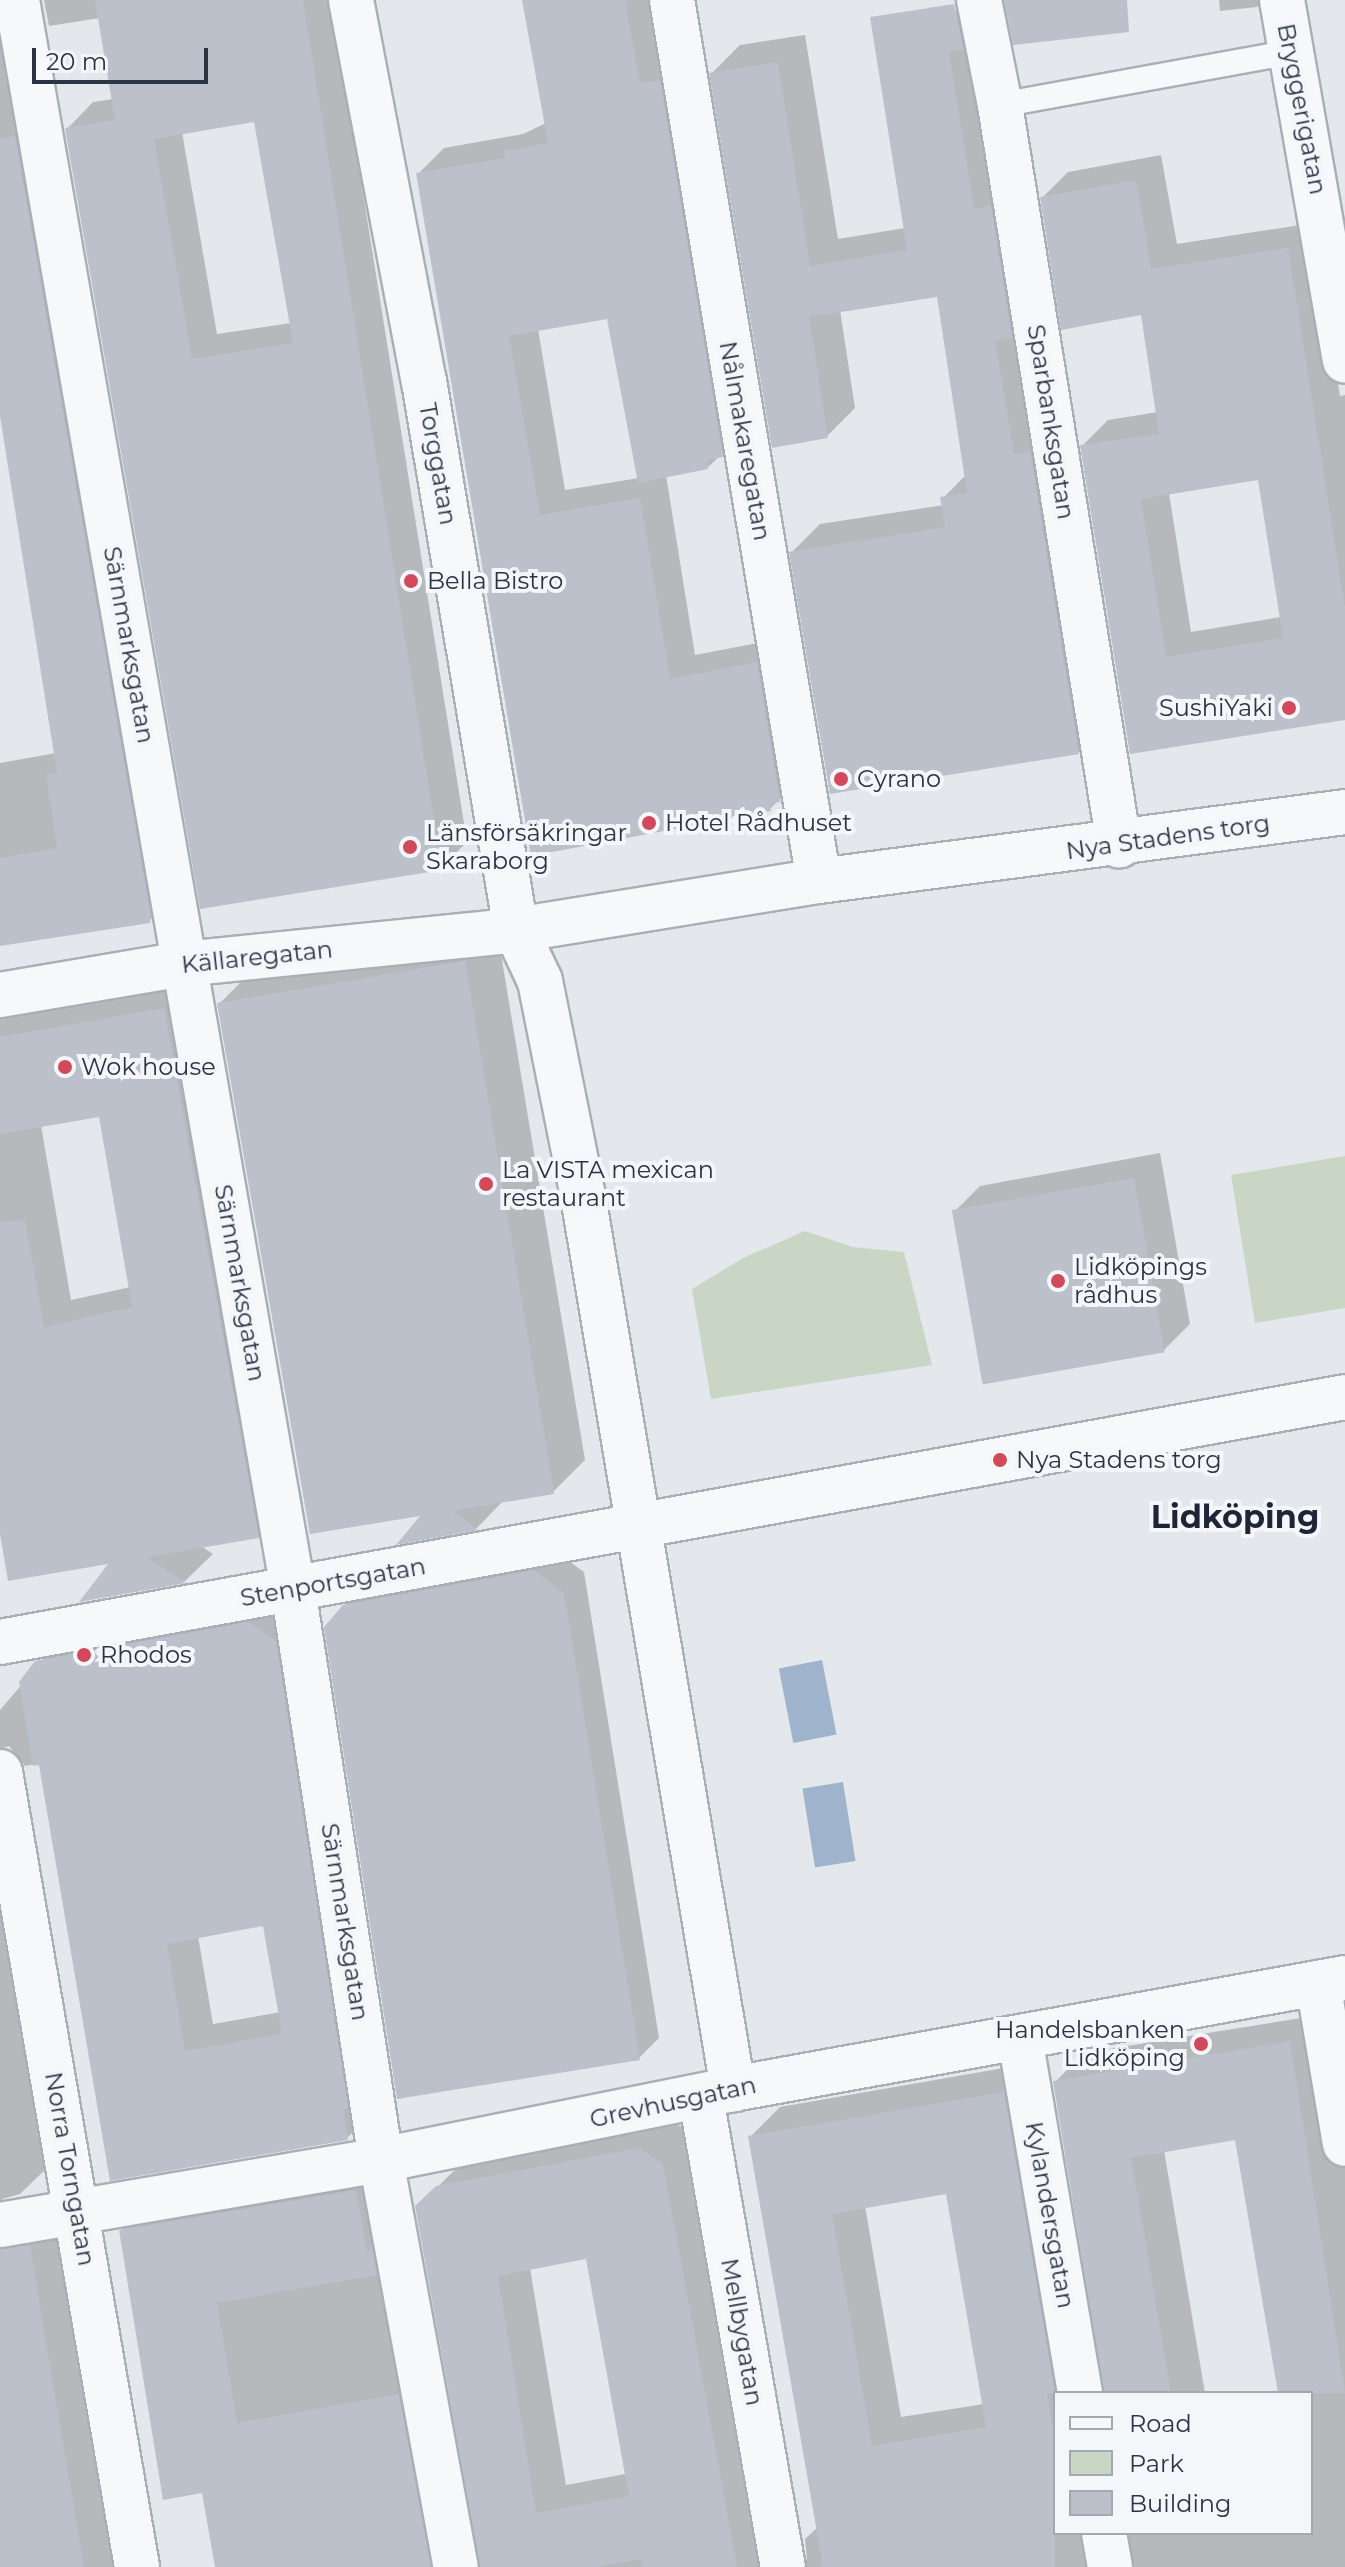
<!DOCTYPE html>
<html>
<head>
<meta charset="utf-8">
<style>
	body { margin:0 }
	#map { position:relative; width:1345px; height:2567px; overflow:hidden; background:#e4e7ec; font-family:Montserrat,sans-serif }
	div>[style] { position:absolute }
	.green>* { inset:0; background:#c9d6c5 }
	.water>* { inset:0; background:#9fb4cc; transform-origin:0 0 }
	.shadow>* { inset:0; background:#0003 }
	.building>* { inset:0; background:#bbc0ca; transform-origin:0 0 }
	.roads { filter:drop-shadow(2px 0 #a9aeb7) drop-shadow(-2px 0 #a9aeb7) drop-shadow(0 2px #a9aeb7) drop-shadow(0 -2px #a9aeb7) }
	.lane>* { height:24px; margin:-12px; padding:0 12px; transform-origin:12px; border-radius:12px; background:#f7f8fa }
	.street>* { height:44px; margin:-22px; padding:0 22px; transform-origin:22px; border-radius:22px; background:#f7f8fa }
	.dots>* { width:22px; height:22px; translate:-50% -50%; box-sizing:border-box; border:4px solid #f4f6f9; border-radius:50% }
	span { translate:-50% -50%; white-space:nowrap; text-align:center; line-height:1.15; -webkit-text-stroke:8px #f4f6f9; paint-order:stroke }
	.street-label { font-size:24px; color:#2b3445 }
	.poi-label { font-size:24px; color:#2b3445 }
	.left { translate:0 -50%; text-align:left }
	.right { translate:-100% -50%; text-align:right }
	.district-label { font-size:32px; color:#1d2536; font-weight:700 }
	.legend { position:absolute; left:1053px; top:2391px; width:260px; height:144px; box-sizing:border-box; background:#f4f6f9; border:2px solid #a4a8b1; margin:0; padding:10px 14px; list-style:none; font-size:24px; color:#2b3445 }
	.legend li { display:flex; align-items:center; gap:16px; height:40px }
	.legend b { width:40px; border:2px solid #a4a8b1 }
	.scale { position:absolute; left:32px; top:48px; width:176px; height:36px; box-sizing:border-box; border:4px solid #2b3445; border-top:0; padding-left:10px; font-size:24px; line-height:28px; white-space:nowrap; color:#2b3445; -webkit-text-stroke:6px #f4f6f9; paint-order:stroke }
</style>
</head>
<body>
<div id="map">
	<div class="green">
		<i style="clip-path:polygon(1345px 1156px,1345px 1308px,1255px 1323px,1231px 1175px)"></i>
		<i style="clip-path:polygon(805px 1231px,853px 1247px,904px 1252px,932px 1365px,711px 1399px,692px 1289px,743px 1258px)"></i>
	</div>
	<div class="water">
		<i style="left:822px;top:1660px;width:76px;height:44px;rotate:79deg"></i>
		<i style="left:843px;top:1782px;width:80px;height:41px;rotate:81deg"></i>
	</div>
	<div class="shadow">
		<i style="clip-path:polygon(0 0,175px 895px,149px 921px,0 945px,0 763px,56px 753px,0 390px)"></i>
		<i style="clip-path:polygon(evenodd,44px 0,332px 0,467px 842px,441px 868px,67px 129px,93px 102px,113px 99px,100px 18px,49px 26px,44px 0,256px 120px,291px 323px,217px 334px,182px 132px,256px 120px)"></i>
		<i style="clip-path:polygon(evenodd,524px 0,655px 0,748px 430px,708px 467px,666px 475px,695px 655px,783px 638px,805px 774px,770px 809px,533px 854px,418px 174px,444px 148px,523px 134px,546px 123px,524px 0,609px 316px,639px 478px,565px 490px,538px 329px,609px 316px)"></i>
		<i style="clip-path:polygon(1219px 0,1264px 0,1257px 7px,1220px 11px)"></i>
		<i style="clip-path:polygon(974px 9px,1106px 724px,1078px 752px,792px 552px,820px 524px,944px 505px,943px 498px,967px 474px,939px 295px,840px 310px,855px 408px,827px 436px,712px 73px,740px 45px,805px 35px,838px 239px,905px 228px,905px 20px)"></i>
		<i style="clip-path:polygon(evenodd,1161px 155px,1177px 244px,1313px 223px,1340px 396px,1345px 395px,1345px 718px,1131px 752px,1082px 446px,1108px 420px,1158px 412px,1142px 313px,1042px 198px,1068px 172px,1161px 155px,1259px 478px,1281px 617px,1191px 632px,1169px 493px,1259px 478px)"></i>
		<i style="clip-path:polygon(497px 930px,585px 1460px,553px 1492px,504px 1500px,477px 1528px,401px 1542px,425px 1513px,219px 1004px,251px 972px)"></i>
		<i style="clip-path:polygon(evenodd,192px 981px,286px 1508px,258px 1536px,201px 1546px,213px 1554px,185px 1581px,84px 1599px,113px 1561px,0 1522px,0 1017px,192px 981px,101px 1115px,131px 1287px,71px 1300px,41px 1125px,101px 1115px)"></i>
		<i style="clip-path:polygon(1160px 1153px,1190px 1324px,1164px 1350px,954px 1212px,980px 1186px)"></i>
		<i style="clip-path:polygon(555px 1551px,584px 1572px,659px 2038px,639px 2058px,344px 1606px,365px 1585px)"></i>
		<i style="clip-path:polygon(evenodd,276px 1595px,375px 2110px,347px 2138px,112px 2178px,40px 1763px,25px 1766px,9px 1746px,0 1749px,0 1710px,65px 1634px,276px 1595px,265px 1924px,281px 2012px,213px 2024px,198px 1936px,265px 1924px)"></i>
		<i style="clip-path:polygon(0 1867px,49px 2166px,20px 2194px,2px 2199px,21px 2221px,57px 2218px,117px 2567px,0 2567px)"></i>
		<i style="clip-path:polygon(evenodd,1332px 2013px,1345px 2093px,1345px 2567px,217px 2567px,204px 2491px,121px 2231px,151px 2201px,385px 2161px,467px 2555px,482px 2560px,417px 2207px,468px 2157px,669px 2119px,692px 2134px,792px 2553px,807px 2559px,805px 2539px,818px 2527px,751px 2136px,780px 2107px,1033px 2063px,1100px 2387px,1107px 2388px,1055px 2082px,1084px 2053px,1332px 2013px,1237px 2138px,1280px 2393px,1311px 2393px,1311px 2533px,1128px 2533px,1132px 2558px,1120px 2554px,1115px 2533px,1055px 2533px,1055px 2393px,1205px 2393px,1164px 2150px,1237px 2138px,1332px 2013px,948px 2192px,984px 2404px,901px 2417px,865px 2206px,948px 2192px,1332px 2013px,587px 2257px,625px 2474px,566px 2485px,530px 2268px,587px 2257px)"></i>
	</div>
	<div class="building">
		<i style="clip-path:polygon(evenodd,95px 0,303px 0,442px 870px,200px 909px,65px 128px,115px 120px,95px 0,254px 122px,293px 343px,192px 359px,154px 139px,254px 122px)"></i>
		<i style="clip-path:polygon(522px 0,625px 0,640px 83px,660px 80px,723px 457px,707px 460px,708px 469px,638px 483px,607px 319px,509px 336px,540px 515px,640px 498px,670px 679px,757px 662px,780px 802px,769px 804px,771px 811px,531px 856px,416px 173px,505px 158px,504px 151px,548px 143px)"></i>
		<i style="clip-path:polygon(1004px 0,1127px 0,1129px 32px,1013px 45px)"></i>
		<i style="clip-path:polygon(954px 4px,964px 50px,949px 52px,974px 209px,991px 206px,1012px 338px,995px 341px,1014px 454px,1030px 452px,1079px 754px,830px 794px,789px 552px,945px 527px,940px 497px,967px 493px,937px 297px,809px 317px,828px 438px,772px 448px,709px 73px,778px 62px,810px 266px,907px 250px,870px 17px)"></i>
		<i style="clip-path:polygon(15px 136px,151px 917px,150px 923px,0 946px,0 858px,57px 848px,46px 775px,57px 773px,0 416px,0 139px)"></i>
		<i style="clip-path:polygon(evenodd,1136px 180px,1151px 269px,1288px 248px,1345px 608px,1345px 720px,1130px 754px,1080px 445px,1159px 434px,1141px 315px,1061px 330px,1040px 197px,1136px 180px,1258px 480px,1283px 638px,1166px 657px,1141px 499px,1258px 480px)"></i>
		<i style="clip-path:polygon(465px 961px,554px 1494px,452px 1511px,478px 1530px,396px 1545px,420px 1516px,310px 1534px,217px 1003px)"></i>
		<i style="clip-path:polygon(164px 1008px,259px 1538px,147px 1557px,186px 1583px,79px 1602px,108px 1564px,8px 1581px,0 1534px,0 1222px,25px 1220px,44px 1327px,132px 1307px,99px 1117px,0 1134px,0 1037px)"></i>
		<i style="left:1134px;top:1178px;width:177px;height:185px;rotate:80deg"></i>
		<i style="clip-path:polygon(534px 1570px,564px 1593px,640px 2060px,397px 2099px,324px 1627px,343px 1605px)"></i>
		<i style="clip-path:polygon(evenodd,248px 1622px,276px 1641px,348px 2107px,343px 2111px,348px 2140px,110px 2181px,39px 1765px,33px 1766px,19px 1682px,35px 1661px,248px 1622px,263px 1926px,282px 2034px,185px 2051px,167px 1944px,263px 1926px)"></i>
		<i style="clip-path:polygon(1290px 2041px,1345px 2393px,1278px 2393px,1235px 2140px,1131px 2158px,1171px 2393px,1104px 2393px,1053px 2081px)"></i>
		<i style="clip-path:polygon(evenodd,1004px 2092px,1055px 2393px,1047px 2393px,1055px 2444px,1055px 2567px,823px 2567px,748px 2136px,1004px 2092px,946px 2194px,986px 2427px,872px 2446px,832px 2214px,946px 2194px)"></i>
		<i style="clip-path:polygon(evenodd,639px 2148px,663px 2164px,737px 2567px,642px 2567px,641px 2559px,595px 2567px,480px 2567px,415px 2206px,436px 2186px,639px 2148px,586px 2259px,629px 2496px,536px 2513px,498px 2276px,586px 2259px)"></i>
		<i style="clip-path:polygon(356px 2190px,367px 2252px,372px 2248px,377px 2275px,217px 2303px,237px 2423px,399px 2394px,431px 2567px,215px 2567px,202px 2493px,163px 2500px,119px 2230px)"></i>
		<i style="clip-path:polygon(30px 2245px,45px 2338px,84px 2567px,0 2567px,0 2249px)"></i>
	</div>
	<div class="roads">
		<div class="lane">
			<i style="left:1000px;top:105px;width:274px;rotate:-10.3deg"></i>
			<i style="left:1270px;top:56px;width:20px;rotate:3deg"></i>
		</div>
		<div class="street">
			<i style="left:17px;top:0;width:1613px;rotate:80.15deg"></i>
			<i style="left:293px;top:1589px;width:578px;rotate:81.24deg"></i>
			<i style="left:381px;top:2160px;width:414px;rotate:79.6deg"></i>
			<i style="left:351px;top:0;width:388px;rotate:79.2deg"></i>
			<i style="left:424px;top:381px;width:557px;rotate:80.49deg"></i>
			<i style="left:516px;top:930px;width:56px;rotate:64.8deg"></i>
			<i style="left:540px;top:981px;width:219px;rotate:78.7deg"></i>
			<i style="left:583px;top:1196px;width:906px;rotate:80.46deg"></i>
			<i style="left:672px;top:0;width:893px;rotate:80.53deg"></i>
			<i style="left:979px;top:0;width:107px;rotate:78.7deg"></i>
			<i style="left:1000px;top:105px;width:750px;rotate:80.86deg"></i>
			<i style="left:1282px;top:0;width:366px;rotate:80.1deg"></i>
			<i style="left:0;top:995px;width:187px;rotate:-9.6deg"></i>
			<i style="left:184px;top:964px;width:334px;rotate:-5.8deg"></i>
			<i style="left:516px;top:930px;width:307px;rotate:-9.2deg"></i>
			<i style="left:819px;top:881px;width:531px;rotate:-7.47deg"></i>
			<i style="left:0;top:1642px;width:1367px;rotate:-10.32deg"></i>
			<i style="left:0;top:1772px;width:807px;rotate:80.22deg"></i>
			<i style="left:1318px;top:1983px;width:163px;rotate:80.5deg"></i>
			<i style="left:1020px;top:2038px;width:360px;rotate:80.4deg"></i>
			<i style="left:701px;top:2098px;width:476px;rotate:80.1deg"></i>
			<i style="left:0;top:2225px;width:387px;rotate:-9.7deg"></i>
			<i style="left:381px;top:2160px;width:359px;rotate:-11.4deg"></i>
			<i style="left:733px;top:2089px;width:622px;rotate:-10.28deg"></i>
			<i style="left:1104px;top:2533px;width:35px;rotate:80deg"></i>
		</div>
	</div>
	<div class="dots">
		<i style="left:411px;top:581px;background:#d1495b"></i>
		<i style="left:1289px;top:708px;background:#d1495b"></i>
		<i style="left:841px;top:779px;background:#d1495b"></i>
		<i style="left:649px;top:823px;background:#d1495b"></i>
		<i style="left:410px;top:847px;background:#d1495b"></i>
		<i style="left:65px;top:1067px;background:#d1495b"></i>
		<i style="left:486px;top:1184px;background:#d1495b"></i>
		<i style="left:1058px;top:1281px;background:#d1495b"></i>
		<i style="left:1000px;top:1460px;background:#d1495b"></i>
		<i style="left:84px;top:1655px;background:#d1495b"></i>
		<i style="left:1201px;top:2044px;background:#d1495b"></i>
	</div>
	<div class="street-label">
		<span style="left:1302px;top:109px;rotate:79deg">Bryggerigatan</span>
		<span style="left:1051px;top:422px;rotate:81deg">Sparbanksgatan</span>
		<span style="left:745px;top:441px;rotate:80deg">Nålmakaregatan</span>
		<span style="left:438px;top:464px;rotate:80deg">Torggatan</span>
		<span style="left:129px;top:645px;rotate:80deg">Särnmarksgatan</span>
		<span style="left:1168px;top:837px;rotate:-8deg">Nya Stadens torg</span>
		<span style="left:257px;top:957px;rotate:-6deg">Källaregatan</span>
		<span style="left:240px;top:1283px;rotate:80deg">Särnmarksgatan</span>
		<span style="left:333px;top:1582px;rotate:-10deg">Stenportsgatan</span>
		<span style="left:345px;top:1922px;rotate:81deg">Särnmarksgatan</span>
		<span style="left:673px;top:2102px;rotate:-12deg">Grevhusgatan</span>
		<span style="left:70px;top:2169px;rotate:80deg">Norra Torngatan</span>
		<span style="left:1050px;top:2215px;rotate:80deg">Kylandersgatan</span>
		<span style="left:742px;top:2332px;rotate:80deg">Mellbygatan</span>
	</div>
	<div class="poi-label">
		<span class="left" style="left:427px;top:581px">Bella Bistro</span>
		<span class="right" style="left:1273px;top:708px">SushiYaki</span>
		<span class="left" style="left:857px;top:779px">Cyrano</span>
		<span class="left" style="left:665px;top:823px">Hotel Rådhuset</span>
		<span class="left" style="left:426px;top:847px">Länsförsäkringar<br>Skaraborg</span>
		<span class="left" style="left:81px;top:1067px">Wok house</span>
		<span class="left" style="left:502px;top:1184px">La VISTA mexican<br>restaurant</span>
		<span class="left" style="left:1074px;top:1281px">Lidköpings<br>rådhus</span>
		<span class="left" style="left:1016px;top:1460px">Nya Stadens torg</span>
		<span class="left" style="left:100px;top:1655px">Rhodos</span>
		<span class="right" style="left:1185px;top:2044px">Handelsbanken<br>Lidköping</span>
	</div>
	<div class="district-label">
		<span style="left:1235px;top:1517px">Lidköping</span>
	</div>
	<ul class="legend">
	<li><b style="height:10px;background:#f7f8fa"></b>Road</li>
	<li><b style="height:22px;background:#c9d6c5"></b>Park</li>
	<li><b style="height:22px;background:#bbc0ca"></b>Building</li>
	</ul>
	<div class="scale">20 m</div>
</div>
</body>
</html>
